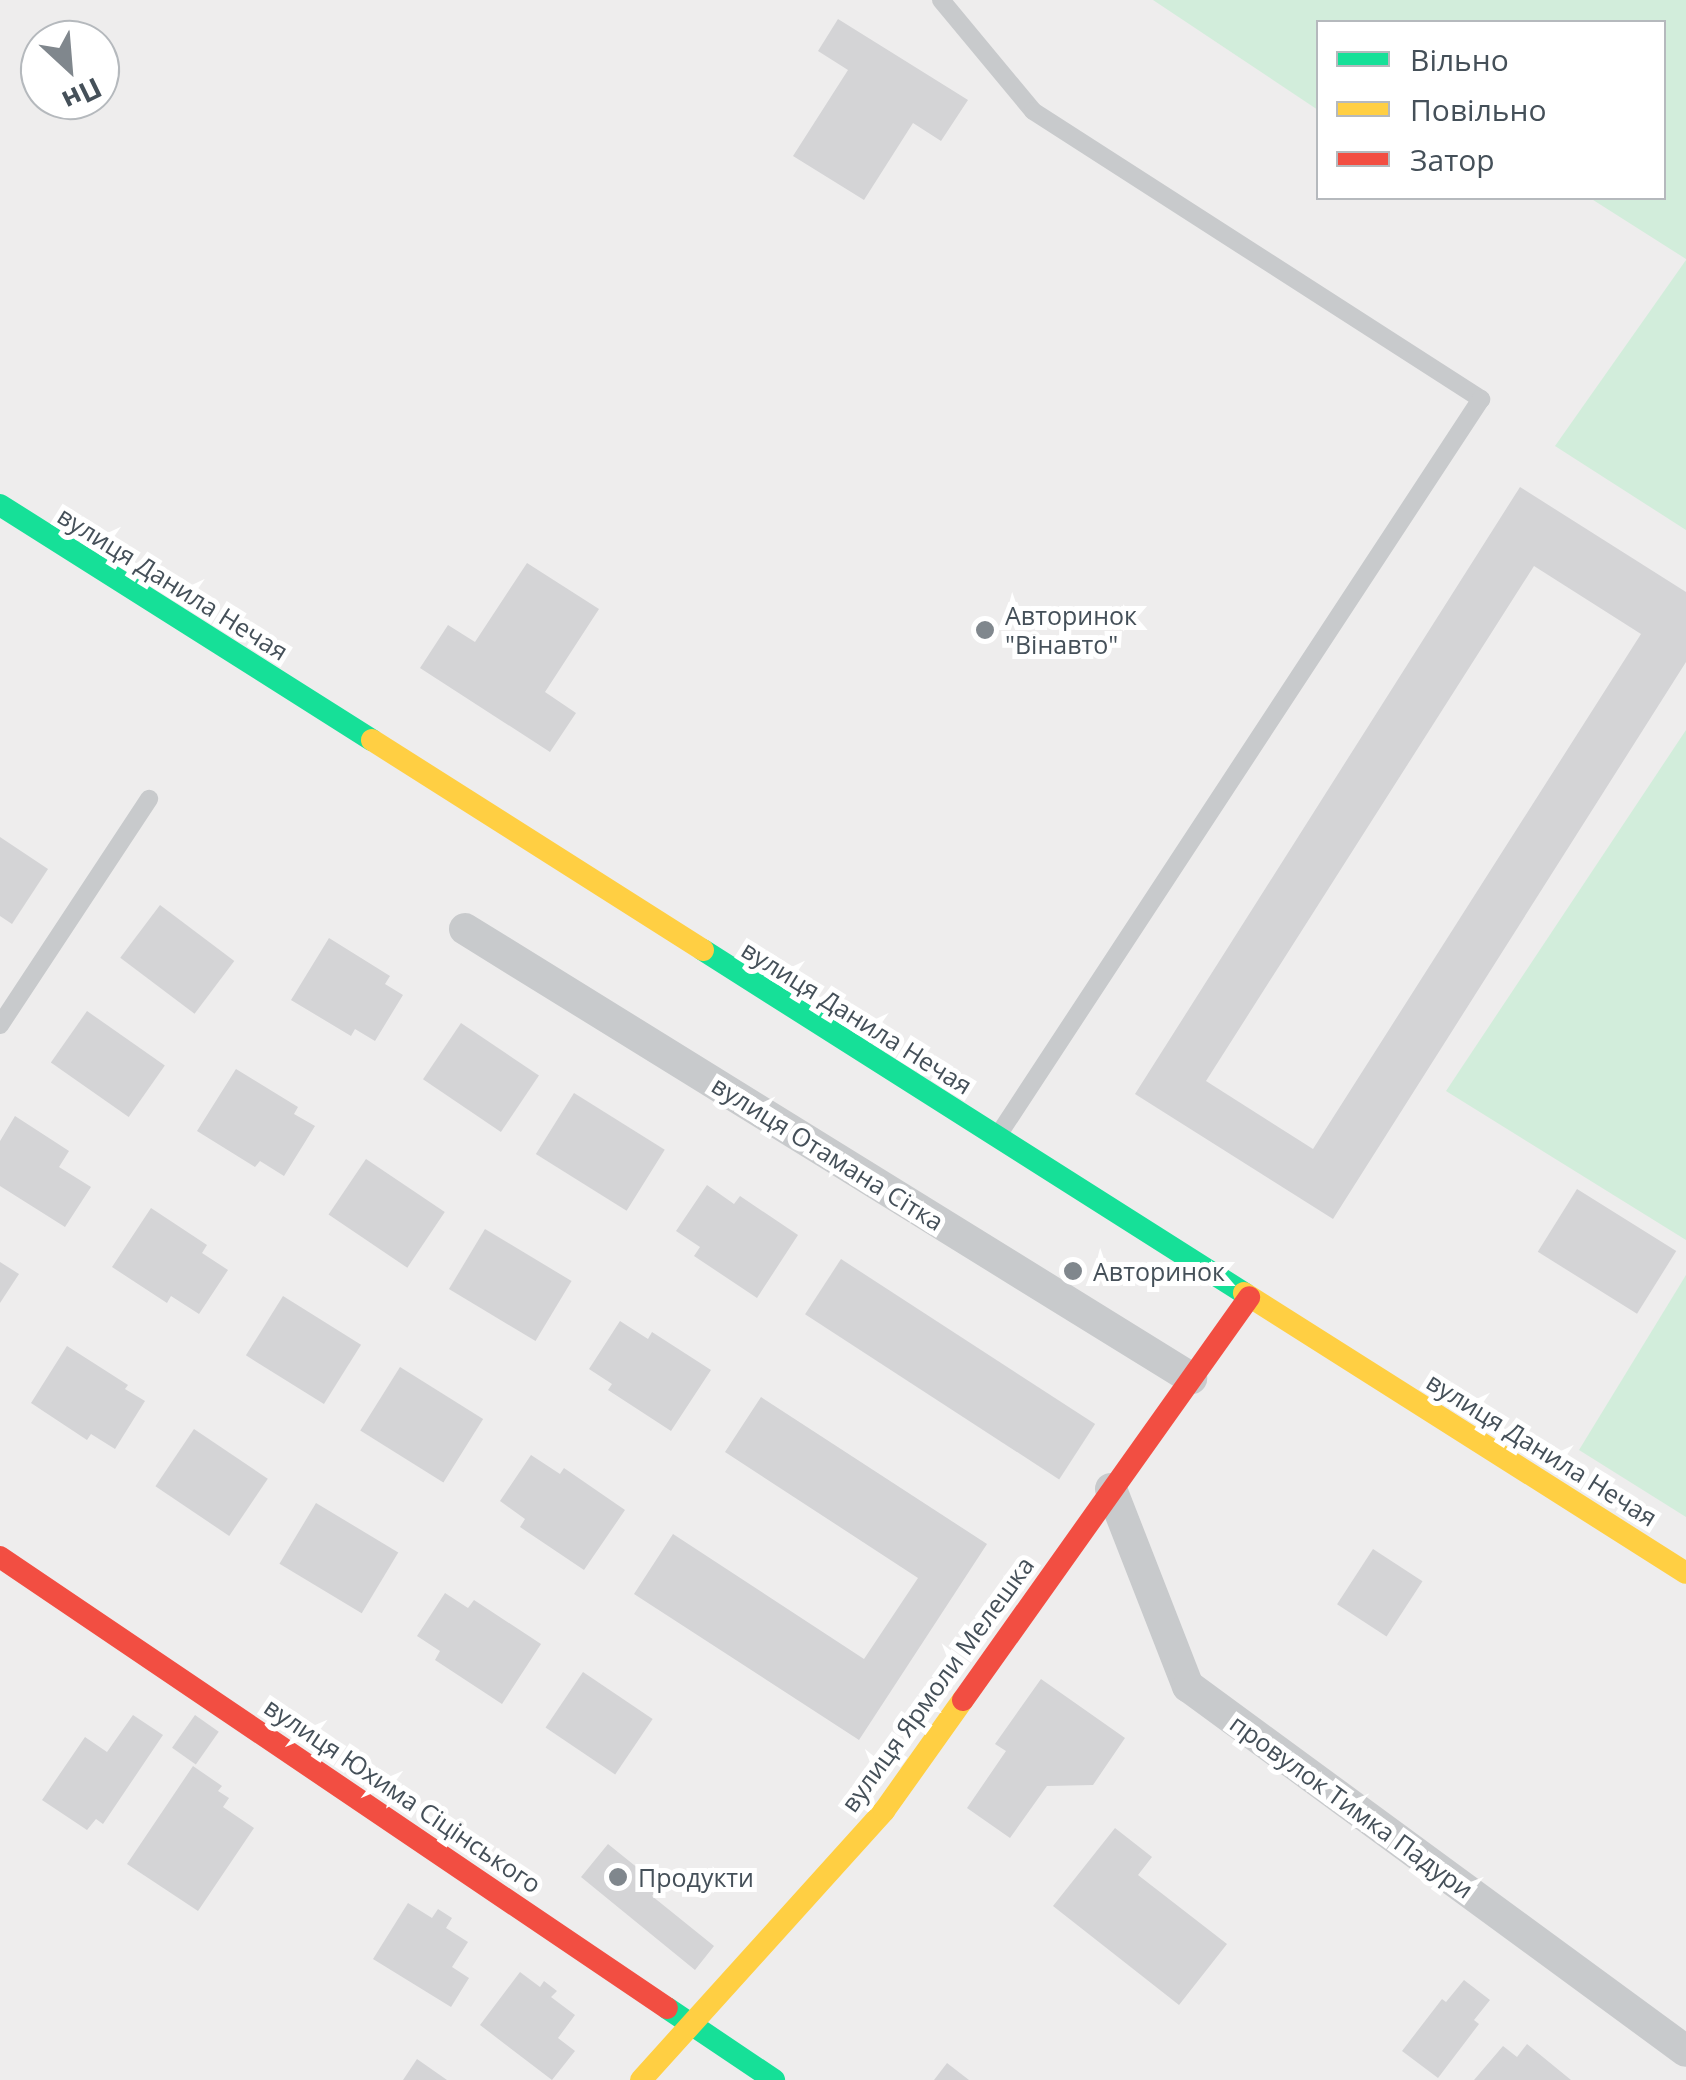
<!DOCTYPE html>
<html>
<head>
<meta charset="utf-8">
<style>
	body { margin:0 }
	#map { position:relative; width:1686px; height:2080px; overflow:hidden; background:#eeeded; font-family:"Open Sans",sans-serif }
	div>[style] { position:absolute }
	.green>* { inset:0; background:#d2eddb }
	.building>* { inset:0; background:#d4d4d6; transform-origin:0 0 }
	.lane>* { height:18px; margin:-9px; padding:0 9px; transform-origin:9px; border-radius:9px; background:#c8cacc }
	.street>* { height:32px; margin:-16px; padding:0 16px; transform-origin:16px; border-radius:16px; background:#c8cacc }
	.fast>* { height:22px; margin:-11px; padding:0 11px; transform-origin:11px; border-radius:11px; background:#16e098 }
	.slow>* { height:22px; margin:-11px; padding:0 11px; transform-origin:11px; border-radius:11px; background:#ffcf43 }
	.jam>* { height:22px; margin:-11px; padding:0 11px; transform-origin:11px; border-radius:11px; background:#f24e42 }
	.dots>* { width:28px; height:28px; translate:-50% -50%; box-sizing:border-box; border:5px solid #fff; border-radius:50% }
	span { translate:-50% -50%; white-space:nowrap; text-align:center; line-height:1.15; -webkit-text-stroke:10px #fff; paint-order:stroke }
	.street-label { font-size:25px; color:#455059 }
	.poi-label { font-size:25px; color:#455059 }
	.left { translate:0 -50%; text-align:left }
	.legend { position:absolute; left:1316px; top:20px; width:350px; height:180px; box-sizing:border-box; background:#fff; border:2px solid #b5b9bd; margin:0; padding:12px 18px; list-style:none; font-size:30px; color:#455059 }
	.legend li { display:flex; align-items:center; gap:20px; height:50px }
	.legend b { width:50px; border:2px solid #b5b9bd }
	.north { position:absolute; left:20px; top:20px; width:100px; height:100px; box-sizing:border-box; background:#fff; border:2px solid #b5b9bd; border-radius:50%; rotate:154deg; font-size:28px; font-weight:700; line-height:40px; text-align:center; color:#455059 }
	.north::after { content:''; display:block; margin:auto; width:35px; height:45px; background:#80878d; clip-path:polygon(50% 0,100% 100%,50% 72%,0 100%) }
</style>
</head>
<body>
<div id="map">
	<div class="green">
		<i style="clip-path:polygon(1153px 0,1686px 0,1686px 259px,1590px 198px,1664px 198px,1664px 22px,1318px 22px,1318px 110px)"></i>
		<i style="clip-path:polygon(1686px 260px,1686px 530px,1555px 446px)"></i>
		<i style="clip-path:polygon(1686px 730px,1686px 1240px,1446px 1091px)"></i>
		<i style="clip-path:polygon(1686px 1275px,1686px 1517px,1579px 1450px)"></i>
	</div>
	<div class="building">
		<i style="clip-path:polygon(838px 19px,968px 100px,941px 141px,913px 123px,864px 200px,793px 156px,848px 70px,818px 51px)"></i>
		<i style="clip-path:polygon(evenodd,1520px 487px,1686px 592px,1686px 662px,1333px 1219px,1135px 1094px,1520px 487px,1534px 566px,1641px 634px,1313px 1149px,1206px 1081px,1534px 566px)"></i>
		<i style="clip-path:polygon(527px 563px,599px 609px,545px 692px,576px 713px,550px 752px,420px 668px,448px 625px,475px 642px)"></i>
		<i style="clip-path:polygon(0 837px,48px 869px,12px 924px,0 916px)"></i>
		<i style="left:160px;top:905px;width:93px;height:66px;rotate:37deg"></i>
		<i style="clip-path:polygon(329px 938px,390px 976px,385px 984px,403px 995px,375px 1041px,355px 1029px,351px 1036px,291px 1000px)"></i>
		<i style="left:87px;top:1011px;width:95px;height:63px;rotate:35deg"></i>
		<i style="left:461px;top:1023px;width:94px;height:68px;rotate:34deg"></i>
		<i style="clip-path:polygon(236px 1069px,298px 1107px,294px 1114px,315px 1126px,284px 1176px,260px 1161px,255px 1167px,197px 1131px)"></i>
		<i style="left:574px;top:1093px;width:107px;height:72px;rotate:32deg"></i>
		<i style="clip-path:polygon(15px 1116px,69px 1151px,59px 1167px,91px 1187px,65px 1227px,0 1186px,0 1141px)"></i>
		<i style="left:366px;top:1159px;width:95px;height:67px;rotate:34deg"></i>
		<i style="clip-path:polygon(707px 1185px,734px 1204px,740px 1196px,798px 1235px,757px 1298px,694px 1256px,700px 1247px,676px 1231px)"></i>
		<i style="left:1577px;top:1189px;width:117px;height:74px;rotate:32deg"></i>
		<i style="clip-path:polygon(151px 1208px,207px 1245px,202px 1253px,228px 1270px,199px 1314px,171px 1296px,167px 1303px,112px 1267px)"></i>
		<i style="left:485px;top:1229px;width:101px;height:70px;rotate:31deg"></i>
		<i style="left:841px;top:1259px;width:303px;height:66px;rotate:33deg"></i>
		<i style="clip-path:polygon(0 1262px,19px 1274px,0 1303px)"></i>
		<i style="left:283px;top:1296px;width:92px;height:70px;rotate:32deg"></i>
		<i style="clip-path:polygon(620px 1321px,648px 1339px,652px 1332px,711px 1370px,671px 1431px,608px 1390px,612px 1384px,589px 1369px)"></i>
		<i style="clip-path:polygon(67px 1346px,128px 1385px,125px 1389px,145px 1401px,115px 1449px,91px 1434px,87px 1440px,31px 1403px)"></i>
		<i style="left:400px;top:1367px;width:98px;height:75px;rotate:32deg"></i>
		<i style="clip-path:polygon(761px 1397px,987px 1544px,859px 1740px,634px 1594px,673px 1534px,864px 1659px,918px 1578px,725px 1452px)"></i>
		<i style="left:194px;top:1429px;width:89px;height:69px;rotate:34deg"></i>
		<i style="clip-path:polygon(531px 1455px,560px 1474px,564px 1468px,625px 1510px,584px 1570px,520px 1527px,525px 1519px,500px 1501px)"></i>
		<i style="left:316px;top:1503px;width:96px;height:71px;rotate:31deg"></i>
		<i style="left:1373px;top:1549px;width:59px;height:66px;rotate:33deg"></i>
		<i style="clip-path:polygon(445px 1593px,468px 1608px,474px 1600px,541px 1644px,502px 1704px,435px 1660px,440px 1651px,417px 1636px)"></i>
		<i style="left:583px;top:1672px;width:84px;height:67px;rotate:34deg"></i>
		<i style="clip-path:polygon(1041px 1679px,1125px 1738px,1093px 1785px,1047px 1786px,1010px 1838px,967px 1808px,1006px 1751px,995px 1744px)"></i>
		<i style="clip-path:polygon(133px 1715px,163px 1735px,103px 1824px,96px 1819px,87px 1830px,42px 1800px,85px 1737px,107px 1752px)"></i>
		<i style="left:195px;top:1715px;width:29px;height:40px;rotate:35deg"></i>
		<i style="clip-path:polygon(193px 1766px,222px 1786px,218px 1791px,229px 1798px,223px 1807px,254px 1828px,198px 1911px,127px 1864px)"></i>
		<i style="clip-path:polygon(1115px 1828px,1152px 1857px,1138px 1875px,1227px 1944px,1179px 2005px,1053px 1906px)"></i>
		<i style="clip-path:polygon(608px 1844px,660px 1886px,652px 1896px,714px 1946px,695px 1970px,581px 1877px)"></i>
		<i style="clip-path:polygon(408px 1903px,432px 1918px,438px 1909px,452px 1918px,446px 1928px,468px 1942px,452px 1967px,469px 1978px,451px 2007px,373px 1959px)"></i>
		<i style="clip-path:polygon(520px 1972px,540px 1987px,544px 1981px,557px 1991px,551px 1997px,575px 2015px,558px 2038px,575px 2051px,552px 2080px,480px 2025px)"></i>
		<i style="clip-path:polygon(1464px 1980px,1490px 2000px,1474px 2020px,1479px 2024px,1438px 2078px,1402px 2051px,1442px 1999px,1446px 2002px)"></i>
		<i style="clip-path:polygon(1527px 2044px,1571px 2080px,1474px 2080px,1503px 2046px,1517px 2057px)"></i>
		<i style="clip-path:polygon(417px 2059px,447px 2080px,403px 2080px)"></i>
		<i style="clip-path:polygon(947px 2063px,969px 2080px,934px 2080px)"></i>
	</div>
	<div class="lane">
		<i style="left:941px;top:0;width:144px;rotate:50.3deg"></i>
		<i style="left:1033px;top:111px;width:533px;rotate:32.74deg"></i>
		<i style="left:1481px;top:399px;width:883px;rotate:123.26deg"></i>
		<i style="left:0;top:1025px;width:271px;rotate:-56.6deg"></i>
	</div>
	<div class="street">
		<i style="left:465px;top:929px;width:854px;rotate:31.74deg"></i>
		<i style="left:1111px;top:1489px;width:212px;rotate:68.7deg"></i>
		<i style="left:1188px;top:1686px;width:617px;rotate:36.24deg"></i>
	</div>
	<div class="fast">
		<i style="left:0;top:505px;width:440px;rotate:32.3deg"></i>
		<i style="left:703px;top:950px;width:641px;rotate:32.38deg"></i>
		<i style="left:667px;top:2008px;width:129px;rotate:33.9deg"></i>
	</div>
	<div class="slow">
		<i style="left:372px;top:740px;width:392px;rotate:32.4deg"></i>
		<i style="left:1244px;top:1293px;width:523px;rotate:32.35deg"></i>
		<i style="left:641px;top:2080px;width:363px;rotate:-47.9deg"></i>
		<i style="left:884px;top:1811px;width:136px;rotate:-54.6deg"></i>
	</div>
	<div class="jam">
		<i style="left:0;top:1557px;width:805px;rotate:34.07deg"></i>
		<i style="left:963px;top:1700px;width:494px;rotate:-54.6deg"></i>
	</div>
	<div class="dots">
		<i style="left:985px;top:630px;background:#80878d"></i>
		<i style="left:1073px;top:1271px;background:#80878d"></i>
		<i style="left:618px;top:1877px;background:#80878d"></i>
	</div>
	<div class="street-label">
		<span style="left:173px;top:583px;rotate:32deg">вулиця Данила Нечая</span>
		<span style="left:857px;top:1017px;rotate:32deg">вулиця Данила Нечая</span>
		<span style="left:828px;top:1153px;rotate:32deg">вулиця Отамана Сітка</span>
		<span style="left:1542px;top:1449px;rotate:32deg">вулиця Данила Нечая</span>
		<span style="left:937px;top:1684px;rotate:-54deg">вулиця Ярмоли Мелешка</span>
		<span style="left:403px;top:1795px;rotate:34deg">вулиця Юхима Сіцінського</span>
		<span style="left:1352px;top:1806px;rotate:36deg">провулок Тимка Падури</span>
	</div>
	<div class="poi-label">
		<span class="left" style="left:1005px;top:630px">Авторинок<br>"Вінавто"</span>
		<span class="left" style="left:1093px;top:1271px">Авторинок</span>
		<span class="left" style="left:638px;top:1877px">Продукти</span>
	</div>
	<ul class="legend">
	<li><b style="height:12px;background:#16e098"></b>Вільно</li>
	<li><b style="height:12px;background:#ffcf43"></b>Повільно</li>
	<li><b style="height:12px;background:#f24e42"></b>Затор</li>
	</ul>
	<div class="north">Пн</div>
</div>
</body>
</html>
